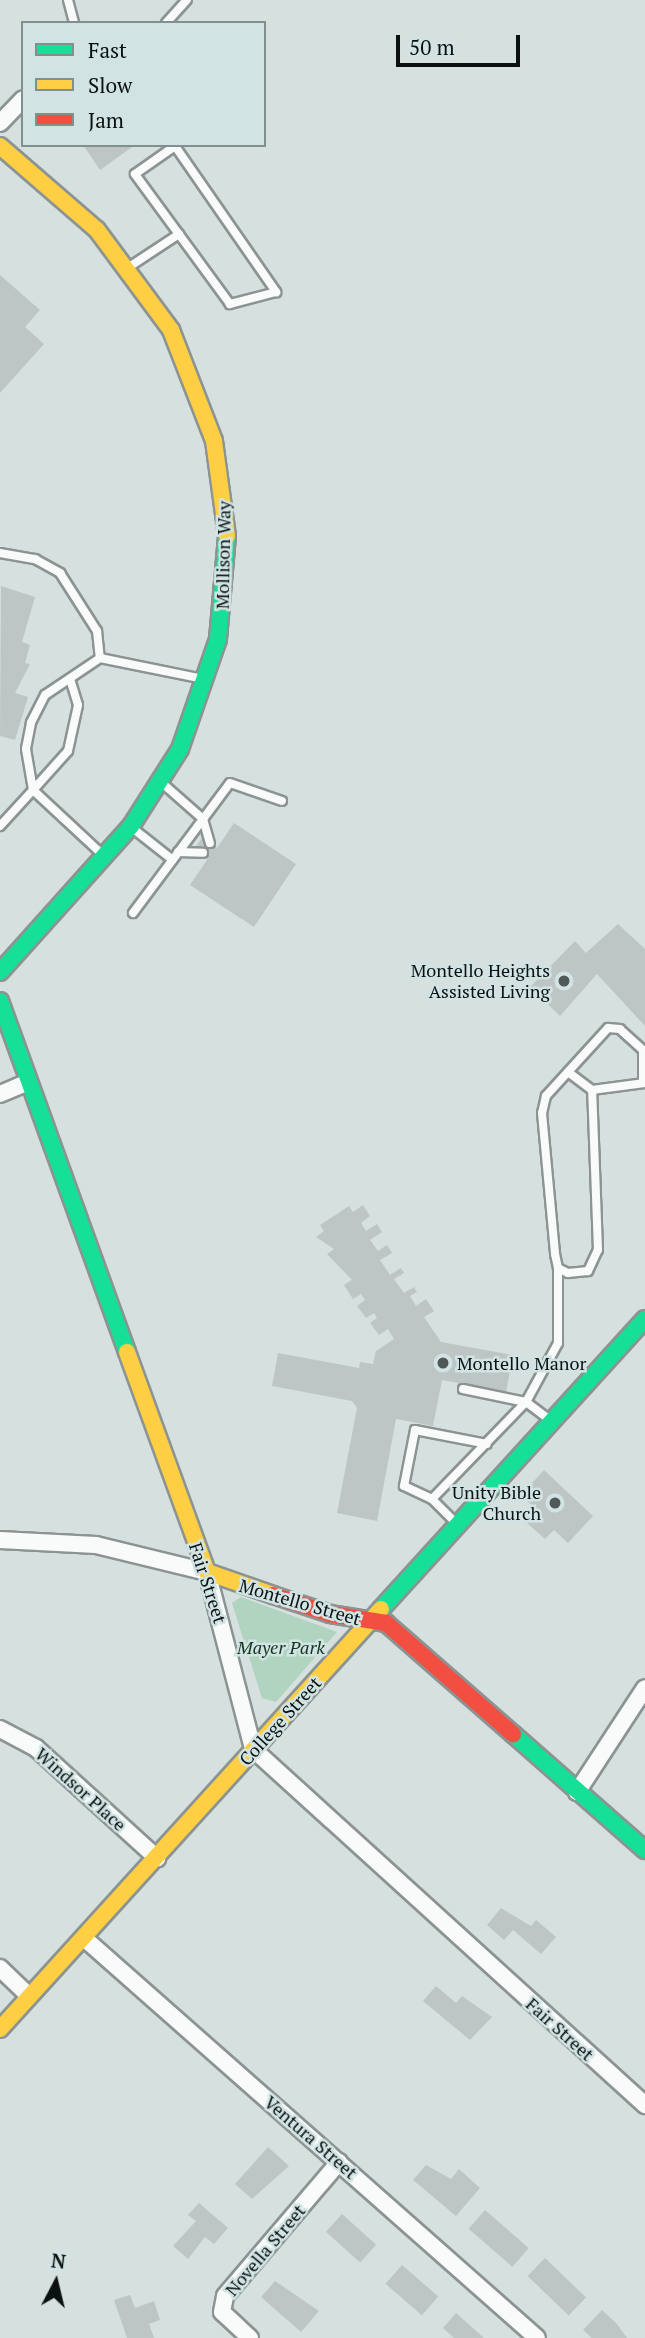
<!DOCTYPE html>
<html>
<head>
<meta charset="utf-8">
<style>
	body { margin:0 }
	#map { position:relative; width:645px; height:2338px; overflow:hidden; background:#d5e0df; font-family:"PT Serif",serif }
	div>[style] { position:absolute }
	.green>* { inset:0; background:#b0d4bf }
	.building>* { inset:0; background:#bec6c5; transform-origin:0 0 }
	.roads { filter:drop-shadow(2px 0 #8c9493) drop-shadow(-2px 0 #8c9493) drop-shadow(0 2px #8c9493) drop-shadow(0 -2px #8c9493) }
	.lane>* { height:8px; margin:-4px; padding:0 4px; transform-origin:4px; border-radius:4px; background:#f9fafa }
	.street>* { height:16px; margin:-8px; padding:0 8px; transform-origin:8px; border-radius:8px; background:#f9fafa }
	.fast>* { height:16px; margin:-8px; padding:0 8px; transform-origin:8px; border-radius:8px; background:#16e098 }
	.slow>* { height:16px; margin:-8px; padding:0 8px; transform-origin:8px; border-radius:8px; background:#ffcf43 }
	.jam>* { height:16px; margin:-8px; padding:0 8px; transform-origin:8px; border-radius:8px; background:#f24e42 }
	.dots>* { width:19px; height:19px; translate:-50% -50%; box-sizing:border-box; border:4px solid #d1e4e3; border-radius:50% }
	span { translate:-50% -50%; white-space:nowrap; text-align:center; line-height:1.15; -webkit-text-stroke:5px #d1e4e3; paint-order:stroke }
	.street-label { font-size:18px; color:#0a1110 }
	.poi-label { font-size:18px; color:#0a1110 }
	.right { translate:-100% -50%; text-align:right }
	.left { translate:0 -50%; text-align:left }
	.park-label { font-size:18px; color:#123620; font-style:italic }
	.legend { position:absolute; left:21px; top:21px; width:245px; height:126px; box-sizing:border-box; background:#d1e4e3; border:2px solid #81908f; margin:0; padding:9px 12px; list-style:none; font-size:21px; color:#0a1110 }
	.legend li { display:flex; align-items:center; gap:14px; height:35px }
	.legend b { width:35px; border:2px solid #81908f }
	.north { position:absolute; left:21px; top:2247px; width:70px; height:70px; -webkit-text-stroke:5px #d1e4e3; paint-order:stroke; rotate:7deg; font-size:19px; font-weight:700; line-height:28px; text-align:center; color:#0a1110 }
	.north::after { content:''; display:block; margin:auto; width:24px; height:32px; background:#0a1110; clip-path:polygon(50% 0,100% 100%,50% 72%,0 100%) }
	.scale { position:absolute; left:396px; top:35px; width:124px; height:32px; box-sizing:border-box; border:4px solid #0a1110; border-top:0; padding-left:9px; font-size:21px; line-height:24px; white-space:nowrap; color:#0a1110; -webkit-text-stroke:5px #d1e4e3; paint-order:stroke }
</style>
</head>
<body>
<div id="map">
	<div class="green">
		<i style="clip-path:polygon(241px 1597px,337px 1632px,276px 1702px,262px 1698px,232px 1603px)"></i>
	</div>
	<div class="building">
		<i style="clip-path:polygon(83px 145px,135px 145px,100px 170px)"></i>
		<i style="clip-path:polygon(0 275px,40px 310px,25px 327px,44px 344px,0 393px)"></i>
		<i style="clip-path:polygon(1px 586px,35px 597px,22px 642px,30px 645px,25px 663px,30px 664px,15px 693px,28px 697px,15px 740px,0 736px)"></i>
		<i style="clip-path:polygon(234px 823px,296px 864px,254px 927px,190px 885px,209px 857px,195px 848px,202px 838px,217px 848px)"></i>
		<i style="clip-path:polygon(618px 924px,645px 949px,645px 1026px,597px 974px,560px 1016px,530px 987px,575px 941px,586px 953px)"></i>
		<i style="clip-path:polygon(363px 1205px,370px 1216px,361px 1223px,366px 1231px,377px 1224px,382px 1232px,370px 1240px,378px 1251px,387px 1245px,392px 1253px,380px 1260px,390px 1275px,401px 1268px,404px 1273px,394px 1279px,404px 1293px,414px 1287px,417px 1292px,410px 1296px,416px 1306px,426px 1299px,434px 1311px,424px 1317px,441px 1342px,513px 1355px,506px 1392px,442px 1380px,433px 1426px,396px 1419px,377px 1521px,337px 1513px,357px 1408px,352px 1401px,272px 1386px,278px 1353px,359px 1368px,360px 1362px,373px 1364px,376px 1351px,394px 1339px,388px 1329px,379px 1335px,370px 1323px,377px 1318px,374px 1313px,366px 1318px,357px 1306px,365px 1300px,361px 1294px,353px 1299px,344px 1285px,352px 1280px,327px 1254px,334px 1249px,316px 1237px,324px 1231px,320px 1225px,349px 1206px,353px 1212px)"></i>
		<i style="clip-path:polygon(544px 1470px,593px 1516px,568px 1543px,554px 1530px,545px 1539px,527px 1523px,538px 1511px,521px 1495px)"></i>
		<i style="clip-path:polygon(501px 1908px,531px 1926px,536px 1920px,556px 1937px,541px 1954px,513px 1930px,504px 1940px,487px 1925px)"></i>
		<i style="clip-path:polygon(436px 1986px,456px 2003px,462px 1996px,492px 2017px,470px 2040px,423px 2001px)"></i>
		<i style="clip-path:polygon(268px 2147px,289px 2166px,252px 2199px,235px 2184px)"></i>
		<i style="clip-path:polygon(426px 2165px,451px 2179px,459px 2169px,480px 2188px,456px 2216px,413px 2180px)"></i>
		<i style="clip-path:polygon(199px 2203px,228px 2228px,214px 2244px,205px 2237px,188px 2259px,173px 2246px,196px 2221px,188px 2215px)"></i>
		<i style="left:485px;top:2210px;width:58px;height:25px;rotate:41deg"></i>
		<i style="left:342px;top:2214px;width:46px;height:24px;rotate:42deg"></i>
		<i style="left:545px;top:2258px;width:57px;height:25px;rotate:44deg"></i>
		<i style="left:402px;top:2265px;width:48px;height:25px;rotate:41deg"></i>
		<i style="clip-path:polygon(275px 2281px,319px 2311px,301px 2332px,261px 2297px)"></i>
		<i style="clip-path:polygon(130px 2295px,135px 2308px,154px 2301px,160px 2320px,149px 2324px,154px 2338px,127px 2338px,114px 2300px)"></i>
		<i style="clip-path:polygon(602px 2310px,617px 2324px,627px 2338px,592px 2338px,583px 2330px)"></i>
		<i style="clip-path:polygon(456px 2313px,484px 2338px,454px 2338px,443px 2328px)"></i>
	</div>
	<div class="roads">
		<div class="lane">
			<i style="left:68px;top:0;width:24px;rotate:75deg"></i>
			<i style="left:166px;top:23px;width:31px;rotate:-48deg"></i>
			<i style="left:175px;top:146px;width:178px;rotate:55.3deg"></i>
			<i style="left:276px;top:292px;width:48px;rotate:165.4deg"></i>
			<i style="left:230px;top:304px;width:161px;rotate:-126.2deg"></i>
			<i style="left:135px;top:174px;width:49px;rotate:-35deg"></i>
			<i style="left:175px;top:146px;width:1px;rotate:-90deg"></i>
			<i style="left:129px;top:267px;width:60px;rotate:-33.4deg"></i>
			<i style="left:0;top:553px;width:36px;rotate:10deg"></i>
			<i style="left:35px;top:559px;width:29px;rotate:29deg"></i>
			<i style="left:60px;top:573px;width:69px;rotate:57.5deg"></i>
			<i style="left:97px;top:631px;width:27px;rotate:84deg"></i>
			<i style="left:100px;top:658px;width:66px;rotate:146.1deg"></i>
			<i style="left:45px;top:695px;width:31px;rotate:117deg"></i>
			<i style="left:31px;top:723px;width:26px;rotate:101deg"></i>
			<i style="left:26px;top:749px;width:42px;rotate:80.3deg"></i>
			<i style="left:100px;top:658px;width:105px;rotate:11.5deg"></i>
			<i style="left:161px;top:782px;width:56px;rotate:41.4deg"></i>
			<i style="left:203px;top:819px;width:25px;rotate:74deg"></i>
			<i style="left:33px;top:790px;width:52px;rotate:-48.1deg"></i>
			<i style="left:68px;top:751px;width:47px;rotate:-77.7deg"></i>
			<i style="left:78px;top:705px;width:27px;rotate:-107deg"></i>
			<i style="left:0;top:826px;width:49px;rotate:-47.5deg"></i>
			<i style="left:33px;top:790px;width:96px;rotate:42.9deg"></i>
			<i style="left:131px;top:827px;width:53px;rotate:38.2deg"></i>
			<i style="left:178px;top:852px;width:25px;rotate:2deg"></i>
			<i style="left:133px;top:913px;width:162px;rotate:-53.3deg"></i>
			<i style="left:230px;top:783px;width:55px;rotate:19.1deg"></i>
			<i style="left:568px;top:1072px;width:30px;rotate:37deg"></i>
			<i style="left:643px;top:1082px;width:32px;rotate:-90deg"></i>
			<i style="left:643px;top:1050px;width:31px;rotate:-138deg"></i>
			<i style="left:620px;top:1029px;width:12px;rotate:-175deg"></i>
			<i style="left:608px;top:1028px;width:92px;rotate:132.4deg"></i>
			<i style="left:546px;top:1096px;width:17px;rotate:103deg"></i>
			<i style="left:542px;top:1113px;width:142px;rotate:84.7deg"></i>
			<i style="left:555px;top:1254px;width:14px;rotate:78deg"></i>
			<i style="left:558px;top:1268px;width:11px;rotate:27deg"></i>
			<i style="left:568px;top:1273px;width:20px;rotate:-6deg"></i>
			<i style="left:588px;top:1271px;width:23px;rotate:-65deg"></i>
			<i style="left:598px;top:1250px;width:160px;rotate:-92.1deg"></i>
			<i style="left:592px;top:1090px;width:53px;rotate:-7.5deg"></i>
			<i style="left:463px;top:1389px;width:64px;rotate:11.7deg"></i>
			<i style="left:550px;top:1420px;width:30px;rotate:-143deg"></i>
			<i style="left:526px;top:1402px;width:67px;rotate:-61.5deg"></i>
			<i style="left:558px;top:1343px;width:75px;rotate:-90deg"></i>
			<i style="left:432px;top:1499px;width:31px;rotate:-155deg"></i>
			<i style="left:404px;top:1486px;width:57px;rotate:-78.9deg"></i>
			<i style="left:415px;top:1430px;width:73px;rotate:11deg"></i>
			<i style="left:456px;top:1523px;width:34px;rotate:-135deg"></i>
			<i style="left:432px;top:1499px;width:135px;rotate:-45.9deg"></i>
		</div>
		<div class="street">
			<i style="left:0;top:123px;width:33px;rotate:-46deg"></i>
			<i style="left:0;top:1094px;width:30px;rotate:-23deg"></i>
			<i style="left:0;top:1540px;width:96px;rotate:3deg"></i>
			<i style="left:96px;top:1545px;width:114px;rotate:13.7deg"></i>
			<i style="left:207px;top:1572px;width:183px;rotate:75.4deg"></i>
			<i style="left:253px;top:1749px;width:530px;rotate:42.24deg"></i>
			<i style="left:0;top:1729px;width:41px;rotate:27.8deg"></i>
			<i style="left:36px;top:1748px;width:164px;rotate:42.3deg"></i>
			<i style="left:577px;top:1792px;width:124px;rotate:-56.8deg"></i>
			<i style="left:84px;top:1938px;width:604px;rotate:41.44deg"></i>
			<i style="left:0;top:1968px;width:40px;rotate:44deg"></i>
			<i style="left:250px;top:2338px;width:38px;rotate:-137deg"></i>
			<i style="left:222px;top:2312px;width:16px;rotate:-79deg"></i>
			<i style="left:225px;top:2296px;width:176px;rotate:-49.6deg"></i>
		</div>
		<div class="fast">
			<i style="left:0;top:972px;width:196px;rotate:-48.1deg"></i>
			<i style="left:131px;top:826px;width:91px;rotate:-57.5deg"></i>
			<i style="left:180px;top:749px;width:116px;rotate:-70.9deg"></i>
			<i style="left:218px;top:639px;width:103px;rotate:-85deg"></i>
			<i style="left:0;top:1001px;width:373px;rotate:70.1deg"></i>
			<i style="left:381px;top:1609px;width:392px;rotate:-47.7deg"></i>
			<i style="left:513px;top:1734px;width:176px;rotate:41.3deg"></i>
		</div>
		<div class="slow">
			<i style="left:0;top:146px;width:128px;rotate:40.9deg"></i>
			<i style="left:97px;top:230px;width:124px;rotate:53.5deg"></i>
			<i style="left:171px;top:330px;width:119px;rotate:68.8deg"></i>
			<i style="left:214px;top:441px;width:96px;rotate:82.2deg"></i>
			<i style="left:127px;top:1352px;width:234px;rotate:70deg"></i>
			<i style="left:207px;top:1572px;width:70px;rotate:19.2deg"></i>
			<i style="left:0;top:2029px;width:567px;rotate:-47.79deg"></i>
		</div>
		<div class="jam">
			<i style="left:273px;top:1595px;width:60px;rotate:18.4deg"></i>
			<i style="left:330px;top:1614px;width:57px;rotate:9.1deg"></i>
			<i style="left:386px;top:1623px;width:169px;rotate:41.2deg"></i>
		</div>
	</div>
	<div class="dots">
		<i style="left:564px;top:981px;background:#515958"></i>
		<i style="left:443px;top:1363px;background:#515958"></i>
		<i style="left:555px;top:1503px;background:#515958"></i>
	</div>
	<div class="street-label">
		<span style="left:223px;top:555px;rotate:-89deg">Mollison Way</span>
		<span style="left:208px;top:1583px;rotate:72deg">Fair Street</span>
		<span style="left:300px;top:1602px;rotate:16deg">Montello Street</span>
		<span style="left:280px;top:1721px;rotate:-48deg">College Street</span>
		<span style="left:81px;top:1789px;rotate:42deg">Windsor Place</span>
		<span style="left:560px;top:2029px;rotate:42deg">Fair Street</span>
		<span style="left:311px;top:2137px;rotate:41deg">Ventura Street</span>
		<span style="left:265px;top:2250px;rotate:-50deg">Novella Street</span>
	</div>
	<div class="poi-label">
		<span class="right" style="left:550px;top:981px">Montello Heights<br>Assisted Living</span>
		<span class="left" style="left:457px;top:1363px">Montello Manor</span>
		<span class="right" style="left:541px;top:1503px">Unity Bible<br>Church</span>
	</div>
	<div class="park-label">
		<span style="left:281px;top:1647px">Mayer Park</span>
	</div>
	<ul class="legend">
	<li><b style="height:9px;background:#16e098"></b>Fast</li>
	<li><b style="height:9px;background:#ffcf43"></b>Slow</li>
	<li><b style="height:9px;background:#f24e42"></b>Jam</li>
	</ul>
	<div class="north">N</div>
	<div class="scale">50 m</div>
</div>
</body>
</html>
